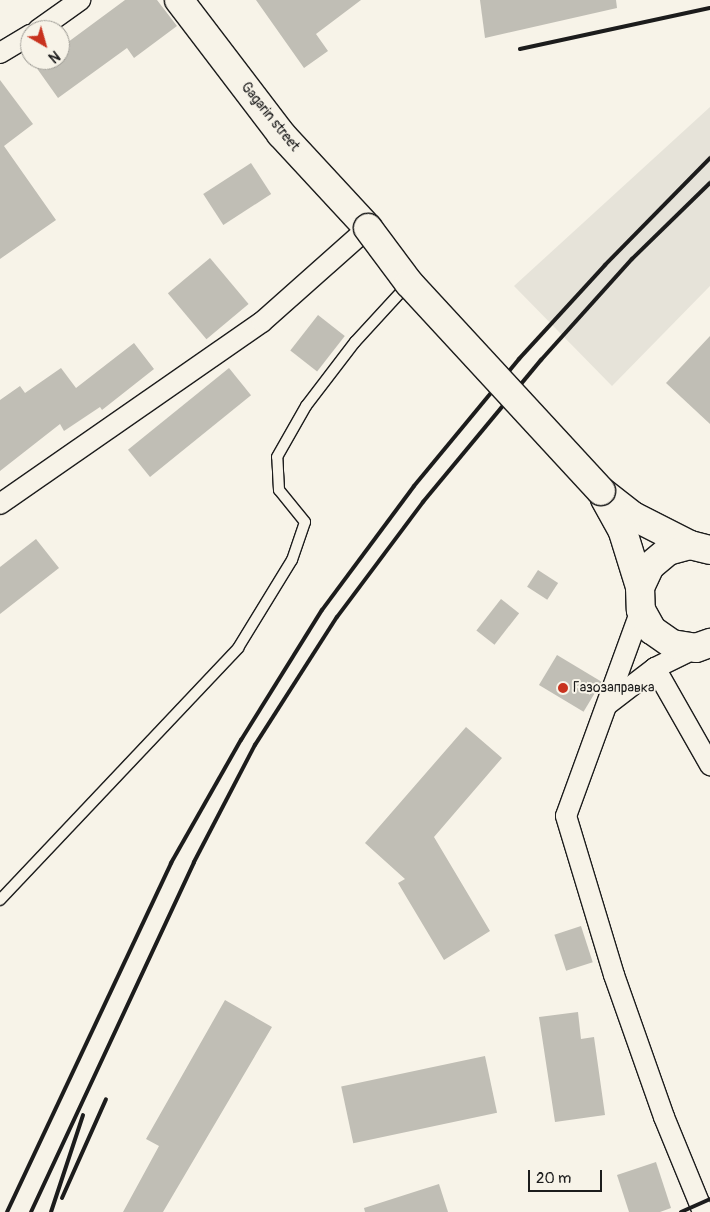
<!DOCTYPE html>
<html>
<head>
<meta charset="utf-8">
<style>
	body { margin:0 }
	#map { position:relative; width:710px; height:1212px; overflow:hidden; background:#f7f3e8; font-family:Pangolin,sans-serif }
	div>[style] { position:absolute }
	.built>* { inset:0; background:#e6e3d9 }
	.building>* { inset:0; background:#c0beb5; transform-origin:0 0 }
	.roads { filter:drop-shadow(1px 0 #1c1c1c) drop-shadow(-1px 0 #1c1c1c) drop-shadow(0 1px #1c1c1c) drop-shadow(0 -1px #1c1c1c) }
	.service>* { height:10px; margin:-5px; padding:0 5px; transform-origin:5px; border-radius:5px; background:#f7f3e8 }
	.minor>* { height:20px; margin:-10px; padding:0 10px; transform-origin:10px; border-radius:10px; background:#f7f3e8 }
	.secondary>* { height:28px; margin:-14px; padding:0 14px; transform-origin:14px; border-radius:14px; background:#f7f3e8 }
	.rail>* { height:4px; margin:-2px; padding:0 2px; transform-origin:2px; border-radius:2px; background:#1c1c1c }
	.bridges { filter:drop-shadow(1px 0 #1c1c1c) drop-shadow(-1px 0 #1c1c1c) drop-shadow(0 1px #1c1c1c) drop-shadow(0 -1px #1c1c1c) }
	.secondary-bridge>* { height:28px; margin:-14px; padding:0 14px; transform-origin:14px; border-radius:14px; background:#f7f3e8 }
	.dots>* { width:14px; height:14px; translate:-50% -50%; box-sizing:border-box; border:2px solid #f7f3e8; border-radius:50% }
	span { translate:-50% -50%; white-space:nowrap; text-align:center; line-height:1.15; -webkit-text-stroke:4px #f7f3e8; paint-order:stroke }
	.street-label { font-size:14px; color:#1c1c1c }
	.poi-label { font-size:14px; color:#1c1c1c }
	.left { translate:0 -50%; text-align:left }
	.north { position:absolute; left:20px; top:20px; width:50px; height:50px; box-sizing:border-box; background:#f7f3e8; border:1px solid #9f9d96; border-radius:50%; rotate:142deg; font-size:14px; font-weight:700; line-height:20px; text-align:center; color:#1c1c1c }
	.north::after { content:''; display:block; margin:auto; width:18px; height:22px; background:#c8321e; clip-path:polygon(50% 0,100% 100%,50% 72%,0 100%) }
	.scale { position:absolute; left:528px; top:1170px; width:74px; height:22px; box-sizing:border-box; border:2px solid #1c1c1c; border-top:0; padding-left:6px; font-size:15px; line-height:18px; white-space:nowrap; color:#1c1c1c; -webkit-text-stroke:4px #f7f3e8; paint-order:stroke }
</style>
</head>
<body>
<div id="map">
	<div class="built">
		<i style="clip-path:polygon(710px 107px,710px 286px,612px 386px,514px 286px)"></i>
	</div>
	<div class="building">
		<i style="clip-path:polygon(125px 0,157px 0,177px 26px,134px 58px,127px 48px,58px 98px,31px 60px,60px 60px,60px 48px)"></i>
		<i style="clip-path:polygon(256px 0,361px 0,316px 34px,328px 51px,304px 68px)"></i>
		<i style="clip-path:polygon(480px 0,616px 0,617px 8px,485px 38px)"></i>
		<i style="clip-path:polygon(0 80px,33px 124px,4px 146px,56px 220px,0 259px)"></i>
		<i style="left:251px;top:163px;width:37px;height:57px;rotate:57deg"></i>
		<i style="left:210px;top:258px;width:60px;height:55px;rotate:50deg"></i>
		<i style="left:318px;top:315px;width:34px;height:45px;rotate:38deg"></i>
		<i style="clip-path:polygon(710px 336px,710px 424px,666px 383px)"></i>
		<i style="clip-path:polygon(134px 343px,154px 369px,102px 410px,100px 407px,64px 431px,60px 424px,0 471px,0 400px,20px 386px,25px 393px,61px 368px,76px 388px)"></i>
		<i style="left:229px;top:368px;width:35px;height:130px;rotate:51deg"></i>
		<i style="clip-path:polygon(36px 539px,59px 568px,0 614px,0 567px)"></i>
		<i style="left:538px;top:570px;width:24px;height:20px;rotate:33deg"></i>
		<i style="left:501px;top:599px;width:23px;height:40px;rotate:38deg"></i>
		<i style="left:557px;top:655px;width:52px;height:35px;rotate:31deg"></i>
		<i style="clip-path:polygon(466px 727px,502px 758px,434px 837px,490px 931px,444px 960px,398px 883px,405px 879px,365px 843px)"></i>
		<i style="left:581px;top:926px;width:38px;height:28px;rotate:72deg"></i>
		<i style="clip-path:polygon(225px 1000px,272px 1027px,163px 1212px,123px 1212px,159px 1146px,146px 1139px)"></i>
		<i style="clip-path:polygon(578px 1012px,581px 1039px,594px 1037px,605px 1115px,555px 1122px,539px 1017px)"></i>
		<i style="left:485px;top:1056px;width:58px;height:147px;rotate:78deg"></i>
		<i style="clip-path:polygon(656px 1162px,671px 1208px,660px 1212px,629px 1212px,617px 1175px)"></i>
		<i style="clip-path:polygon(439px 1184px,448px 1212px,365px 1212px,364px 1208px)"></i>
	</div>
	<div class="roads">
		<div class="service">
			<i style="left:0;top:900px;width:347px;rotate:-46.6deg"></i>
			<i style="left:238px;top:648px;width:103px;rotate:-58.5deg"></i>
			<i style="left:292px;top:560px;width:40px;rotate:-71.1deg"></i>
			<i style="left:305px;top:522px;width:41px;rotate:-129.1deg"></i>
			<i style="left:279px;top:490px;width:33px;rotate:-93deg"></i>
			<i style="left:277px;top:457px;width:59px;rotate:-60.4deg"></i>
			<i style="left:306px;top:406px;width:81px;rotate:-52.6deg"></i>
			<i style="left:355px;top:342px;width:80px;rotate:-47.5deg"></i>
		</div>
		<div class="minor">
			<i style="left:38px;top:30px;width:52px;rotate:-35.5deg"></i>
			<i style="left:0;top:53px;width:35px;rotate:-31deg"></i>
			<i style="left:0;top:504px;width:319px;rotate:-34.8deg"></i>
			<i style="left:262px;top:322px;width:142px;rotate:-41.6deg"></i>
			<i style="left:641px;top:610px;width:219px;rotate:110deg"></i>
			<i style="left:566px;top:816px;width:166px;rotate:73.2deg"></i>
			<i style="left:614px;top:975px;width:151px;rotate:70.6deg"></i>
			<i style="left:664px;top:1117px;width:103px;rotate:67.7deg"></i>
			<i style="left:655px;top:668px;width:112px;rotate:60.4deg"></i>
			<i style="left:608px;top:704px;width:59px;rotate:-37.5deg"></i>
			<i style="left:655px;top:668px;width:46px;rotate:-26deg"></i>
		</div>
		<div class="secondary">
			<i style="left:179px;top:0;width:168px;rotate:52.7deg"></i>
			<i style="left:281px;top:134px;width:128px;rotate:47.2deg"></i>
			<i style="left:601px;top:491px;width:41px;rotate:38deg"></i>
			<i style="left:633px;top:516px;width:64px;rotate:27deg"></i>
			<i style="left:605px;top:499px;width:38px;rotate:61deg"></i>
			<i style="left:623px;top:532px;width:58px;rotate:72.8deg"></i>
			<i style="left:710px;top:550px;width:21px;rotate:-166deg"></i>
			<i style="left:690px;top:545px;width:23px;rotate:165deg"></i>
			<i style="left:668px;top:551px;width:23px;rotate:140deg"></i>
			<i style="left:650px;top:566px;width:23px;rotate:115deg"></i>
			<i style="left:640px;top:587px;width:23px;rotate:88deg"></i>
			<i style="left:641px;top:610px;width:23px;rotate:61deg"></i>
			<i style="left:652px;top:630px;width:24px;rotate:35deg"></i>
			<i style="left:672px;top:644px;width:24px;rotate:9deg"></i>
			<i style="left:696px;top:648px;width:15px;rotate:-20deg"></i>
		</div>
	</div>
	<div class="rail">
		<i style="left:520px;top:49px;width:194px;rotate:-12.2deg"></i>
		<i style="left:62px;top:1198px;width:108px;rotate:-66deg"></i>
		<i style="left:7px;top:1212px;width:386px;rotate:-64.8deg"></i>
		<i style="left:171px;top:863px;width:142px;rotate:-60.4deg"></i>
		<i style="left:241px;top:740px;width:153px;rotate:-58.1deg"></i>
		<i style="left:322px;top:610px;width:154px;rotate:-53.4deg"></i>
		<i style="left:414px;top:486px;width:165px;rotate:-50.4deg"></i>
		<i style="left:519px;top:359px;width:127px;rotate:-47.5deg"></i>
		<i style="left:605px;top:265px;width:150px;rotate:-45.5deg"></i>
		<i style="left:31px;top:1212px;width:386px;rotate:-65deg"></i>
		<i style="left:194px;top:862px;width:132px;rotate:-62.5deg"></i>
		<i style="left:255px;top:745px;width:152px;rotate:-57.4deg"></i>
		<i style="left:337px;top:617px;width:144px;rotate:-53.2deg"></i>
		<i style="left:423px;top:502px;width:185px;rotate:-50.3deg"></i>
		<i style="left:541px;top:360px;width:136px;rotate:-48deg"></i>
		<i style="left:632px;top:259px;width:109px;rotate:-44.3deg"></i>
		<i style="left:51px;top:1212px;width:102px;rotate:-71.7deg"></i>
		<i style="left:681px;top:1212px;width:32px;rotate:-24deg"></i>
	</div>
	<div class="bridges">
		<div class="secondary-bridge">
			<i style="left:368px;top:228px;width:69px;rotate:53.3deg"></i>
			<i style="left:409px;top:283px;width:283px;rotate:47.3deg"></i>
		</div>
	</div>
	<div class="dots">
		<i style="left:563px;top:688px;background:#c8321e"></i>
	</div>
	<div class="street-label">
		<span style="left:270px;top:117px;rotate:51deg">Gagarin street</span>
	</div>
	<div class="poi-label">
		<span class="left" style="left:573px;top:688px">Газозаправка</span>
	</div>
	<div class="north">N</div>
	<div class="scale">20 m</div>
</div>
</body>
</html>
